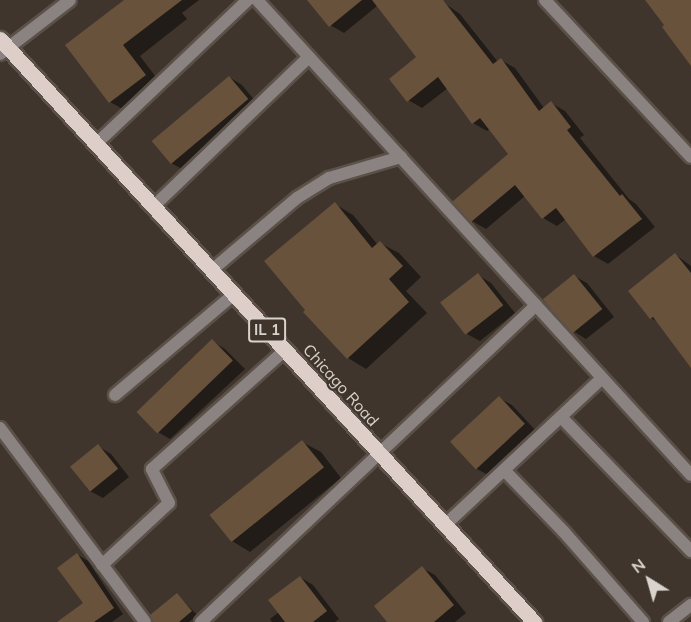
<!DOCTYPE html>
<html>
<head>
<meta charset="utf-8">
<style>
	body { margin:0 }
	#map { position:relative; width:691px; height:622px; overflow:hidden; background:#3f352c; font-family:Mulish,sans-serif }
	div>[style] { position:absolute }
	.shadow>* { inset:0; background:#0007 }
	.building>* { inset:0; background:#68523c; transform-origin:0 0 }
	.roads { filter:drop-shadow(2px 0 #5b5149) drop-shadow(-2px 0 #5b5149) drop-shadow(0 2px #5b5149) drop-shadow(0 -2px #5b5149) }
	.service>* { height:12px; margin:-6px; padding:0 6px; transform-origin:6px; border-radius:6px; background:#8a8381 }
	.minor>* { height:12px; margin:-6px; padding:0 6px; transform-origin:6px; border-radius:6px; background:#8a8381 }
	.primary>* { height:15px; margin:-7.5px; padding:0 7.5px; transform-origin:7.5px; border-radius:7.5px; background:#ddceca }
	span { translate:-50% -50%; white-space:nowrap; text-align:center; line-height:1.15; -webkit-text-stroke:4.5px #3f352c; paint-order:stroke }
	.shield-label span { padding:2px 4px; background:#3f352c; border:2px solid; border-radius:4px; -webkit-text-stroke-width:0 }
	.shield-label { font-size:15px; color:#d9d3cd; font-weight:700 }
	.street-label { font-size:16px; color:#d9d3cd }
	.north { position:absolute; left:619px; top:550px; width:60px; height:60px; -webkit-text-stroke:4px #3f352c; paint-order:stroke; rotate:323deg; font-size:16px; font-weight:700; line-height:24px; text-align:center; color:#d9d3cd }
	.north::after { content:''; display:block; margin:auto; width:21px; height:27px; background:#d9d3cd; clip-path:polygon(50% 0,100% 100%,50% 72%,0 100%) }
</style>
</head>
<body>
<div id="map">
	<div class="shadow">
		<i style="clip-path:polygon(126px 0,199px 0,182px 13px,187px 19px,140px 56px,162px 85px,128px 112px,110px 102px)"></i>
		<i style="clip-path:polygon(309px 0,440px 0,460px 14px,498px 62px,501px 60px,515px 68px,544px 108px,551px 103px,565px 111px,584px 135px,580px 138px,629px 199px,636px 204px,655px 227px,608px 264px,594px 256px,566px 219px,557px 226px,543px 218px,525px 196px,486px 229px,472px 221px,510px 154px,490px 129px,487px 131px,473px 123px,448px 88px,422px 108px,408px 100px,418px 57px,377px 6px,344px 33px,330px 25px)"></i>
		<i style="clip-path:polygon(229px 77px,242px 85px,260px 107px,184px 170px,171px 163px)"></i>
		<i style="clip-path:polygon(335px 204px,353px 215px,378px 245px,380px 243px,399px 253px,421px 277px,406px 291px,427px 313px,366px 369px,348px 358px,305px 312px)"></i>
		<i style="clip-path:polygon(676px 255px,691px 266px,691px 359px,659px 323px,651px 318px,630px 291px)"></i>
		<i style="clip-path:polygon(478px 275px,491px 283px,515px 313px,480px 341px,467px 334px)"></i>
		<i style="clip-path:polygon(574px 276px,587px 283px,614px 317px,586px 339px,573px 331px)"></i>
		<i style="clip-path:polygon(212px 341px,225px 349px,245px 369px,170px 439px,158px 432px)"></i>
		<i style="clip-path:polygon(499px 398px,512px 405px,537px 432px,490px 476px,477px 469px,452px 442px)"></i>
		<i style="clip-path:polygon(302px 442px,321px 452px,341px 478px,250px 552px,232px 541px)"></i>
		<i style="clip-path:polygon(98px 446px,111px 454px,129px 477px,103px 498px,90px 491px)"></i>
		<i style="clip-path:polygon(78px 555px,88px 561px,123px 614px,112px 622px,61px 622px,85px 603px)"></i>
		<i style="clip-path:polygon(422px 568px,435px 575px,466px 613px,455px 622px,389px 622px)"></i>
		<i style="clip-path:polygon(300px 577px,313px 585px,339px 619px,335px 622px,272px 622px,270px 619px,279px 612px)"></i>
		<i style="clip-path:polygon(177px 594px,197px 615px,189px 622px,167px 622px)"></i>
	</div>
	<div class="building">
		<i style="clip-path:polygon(124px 0,182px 0,123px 45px,146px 75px,109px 103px,65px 45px)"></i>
		<i style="clip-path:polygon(307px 0,362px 0,329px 27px)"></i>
		<i style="clip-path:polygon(372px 0,443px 0,493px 64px,501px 58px,539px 111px,551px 101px,571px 127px,567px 130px,620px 196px,622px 194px,642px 219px,593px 257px,556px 208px,542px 219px,515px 185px,471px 222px,452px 202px,508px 154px,480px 118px,472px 124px,438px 77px,407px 102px,389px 79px,416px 57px)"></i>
		<i style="clip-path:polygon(645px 0,691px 0,691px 66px,662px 27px,664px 25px)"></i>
		<i style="left:229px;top:76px;width:30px;height:101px;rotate:50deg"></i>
		<i style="clip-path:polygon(335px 202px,372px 248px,380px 241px,403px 266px,389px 279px,409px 302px,347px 359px,303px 312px,305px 310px,264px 261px)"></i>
		<i style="clip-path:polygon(675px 253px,691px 273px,691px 368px,653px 317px,650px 319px,628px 291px)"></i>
		<i style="left:478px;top:273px;width:41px;height:48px;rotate:52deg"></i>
		<i style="left:574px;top:274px;width:45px;height:40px;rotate:51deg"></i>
		<i style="left:212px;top:339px;width:30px;height:105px;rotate:46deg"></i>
		<i style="left:499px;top:396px;width:38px;height:67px;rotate:47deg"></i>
		<i style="left:302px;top:440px;width:35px;height:119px;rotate:51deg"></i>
		<i style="left:98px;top:444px;width:32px;height:36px;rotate:51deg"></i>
		<i style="clip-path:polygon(77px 553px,114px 608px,94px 622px,57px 622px,83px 603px,57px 568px)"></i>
		<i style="clip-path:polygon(422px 566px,454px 605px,434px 622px,387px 622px,374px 606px)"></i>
		<i style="clip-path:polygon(300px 576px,327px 611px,313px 622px,285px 622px,268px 600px)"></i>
		<i style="clip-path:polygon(177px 593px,192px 611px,179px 622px,153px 622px,150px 615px)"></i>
	</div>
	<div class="roads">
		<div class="service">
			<i style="left:257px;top:0;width:643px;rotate:47.58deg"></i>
			<i style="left:96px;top:144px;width:209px;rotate:-43.5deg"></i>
			<i style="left:154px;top:206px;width:215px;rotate:-43.9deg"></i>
			<i style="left:212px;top:270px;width:111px;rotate:-40.3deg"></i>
			<i style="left:297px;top:198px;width:38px;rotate:-32deg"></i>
			<i style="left:329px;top:178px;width:75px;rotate:-16.3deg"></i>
			<i style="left:115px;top:395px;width:156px;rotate:-40.3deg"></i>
			<i style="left:561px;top:417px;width:187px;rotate:45.9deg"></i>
			<i style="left:0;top:428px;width:242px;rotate:53.2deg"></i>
			<i style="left:504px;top:470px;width:86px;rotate:45.9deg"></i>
			<i style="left:564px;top:532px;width:120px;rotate:48.7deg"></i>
			<i style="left:445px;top:525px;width:215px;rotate:-43.1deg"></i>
			<i style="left:102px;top:565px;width:91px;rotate:-42.8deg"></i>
			<i style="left:169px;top:503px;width:38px;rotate:-117deg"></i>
			<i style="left:152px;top:469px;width:178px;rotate:-41.8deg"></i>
			<i style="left:201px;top:622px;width:461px;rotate:-43.4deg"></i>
		</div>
		<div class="minor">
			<i style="left:545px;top:0;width:214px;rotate:47.1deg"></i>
			<i style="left:0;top:54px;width:88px;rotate:-37.6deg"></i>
			<i style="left:669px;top:622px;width:28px;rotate:-38deg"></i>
		</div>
		<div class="primary">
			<i style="left:0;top:39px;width:791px;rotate:47.51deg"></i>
		</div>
	</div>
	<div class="shield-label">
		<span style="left:267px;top:330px">IL 1</span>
	</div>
	<div class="street-label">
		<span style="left:341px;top:385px;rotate:48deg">Chicago Road</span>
	</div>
	<div class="north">N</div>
</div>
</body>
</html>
